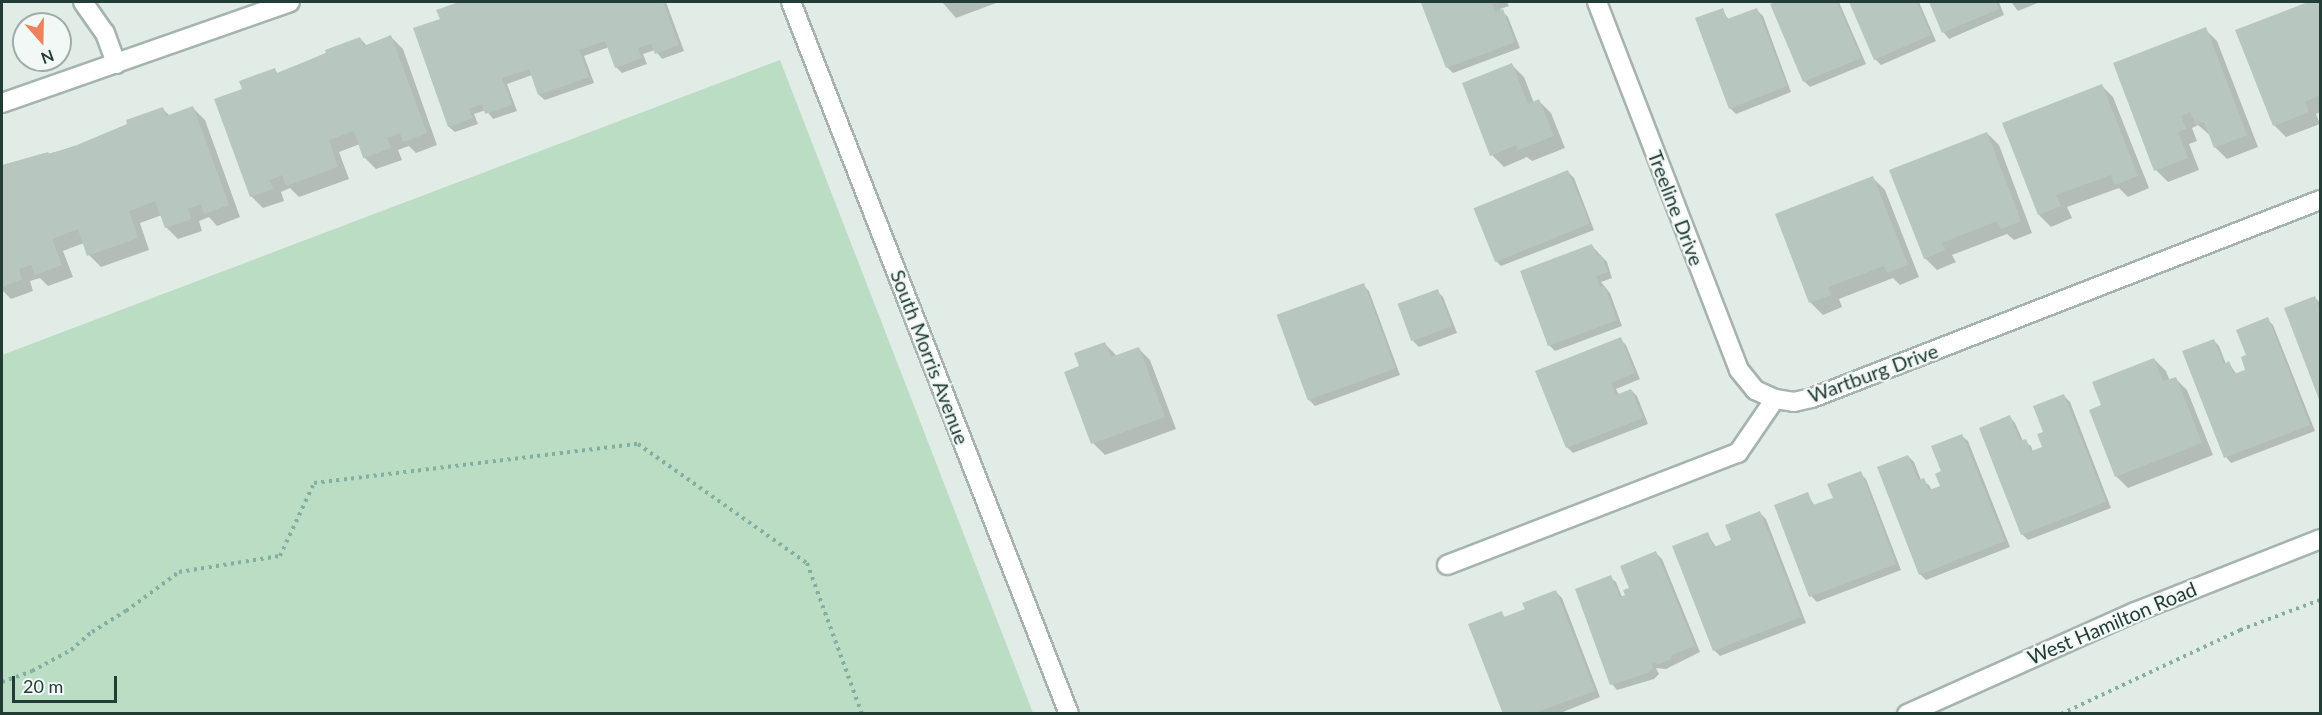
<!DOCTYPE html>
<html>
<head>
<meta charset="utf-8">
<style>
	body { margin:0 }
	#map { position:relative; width:2322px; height:715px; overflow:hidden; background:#e2ece7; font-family:Lato,sans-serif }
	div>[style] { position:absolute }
	.green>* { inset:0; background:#bbddc4 }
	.shadow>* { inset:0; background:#0003 }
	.building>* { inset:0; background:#b7c7c0; transform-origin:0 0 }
	.path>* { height:4px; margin-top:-2px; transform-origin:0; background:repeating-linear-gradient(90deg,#82afa1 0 3px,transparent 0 7.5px) }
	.roads { filter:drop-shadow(2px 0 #a5b4ae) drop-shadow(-2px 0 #a5b4ae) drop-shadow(0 2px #a5b4ae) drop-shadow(0 -2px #a5b4ae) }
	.service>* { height:18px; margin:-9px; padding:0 9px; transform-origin:9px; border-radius:9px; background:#fff }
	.minor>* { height:18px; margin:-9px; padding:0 9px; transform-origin:9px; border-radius:9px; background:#fff }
	.tertiary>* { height:18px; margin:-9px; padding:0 9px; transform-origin:9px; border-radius:9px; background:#fff }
	.secondary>* { height:18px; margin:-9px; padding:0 9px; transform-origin:9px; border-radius:9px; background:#fff }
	span { translate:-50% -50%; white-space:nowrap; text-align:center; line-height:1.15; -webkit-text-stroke:4.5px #f2f8f5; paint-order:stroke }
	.street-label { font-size:20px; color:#223d36 }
	.frame { position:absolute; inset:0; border:3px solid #223d36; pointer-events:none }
	.north { position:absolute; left:12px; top:12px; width:60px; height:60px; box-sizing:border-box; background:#f2f8f5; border:2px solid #9fada9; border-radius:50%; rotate:160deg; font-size:16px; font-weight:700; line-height:24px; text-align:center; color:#223d36 }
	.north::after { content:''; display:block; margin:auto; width:21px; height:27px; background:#f1805b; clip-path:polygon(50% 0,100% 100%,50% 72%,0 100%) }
	.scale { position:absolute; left:12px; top:676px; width:105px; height:27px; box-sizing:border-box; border:3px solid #223d36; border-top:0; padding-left:8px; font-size:18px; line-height:21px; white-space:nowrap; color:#223d36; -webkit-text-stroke:4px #f2f8f5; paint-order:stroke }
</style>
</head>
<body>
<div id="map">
	<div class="green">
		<i style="clip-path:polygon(780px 60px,1033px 713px,2px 713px,2px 355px)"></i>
	</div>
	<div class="shadow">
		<i style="clip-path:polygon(463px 2px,666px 2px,684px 51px,662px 59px,655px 50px,643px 54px,647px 64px,622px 73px,616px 67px,609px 47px,584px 56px,594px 83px,545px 100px,539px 95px,532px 75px,507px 84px,517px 111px,493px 119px,486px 110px,474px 114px,478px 124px,455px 132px,449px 127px,414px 29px,442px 20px,438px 11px)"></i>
		<i style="clip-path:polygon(942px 2px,999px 2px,956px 18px)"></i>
		<i style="clip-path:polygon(1429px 2px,1507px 2px,1509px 6px,1500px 9px,1508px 17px,1520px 48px,1453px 73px,1447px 67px,1423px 4px)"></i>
		<i style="clip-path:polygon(1779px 2px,1839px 2px,1866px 64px,1810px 87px,1804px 81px,1772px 5px)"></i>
		<i style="clip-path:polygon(1851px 2px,1919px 2px,1936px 41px,1881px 65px,1875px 59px)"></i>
		<i style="clip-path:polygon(1930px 2px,1999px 2px,2004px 15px,1949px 39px,1944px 33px)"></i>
		<i style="clip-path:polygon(2011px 2px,2040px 2px,2018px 11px)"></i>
		<i style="clip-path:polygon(2312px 2px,2320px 2px,2320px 112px,2316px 114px,2320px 124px,2286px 137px,2274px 125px,2237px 31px)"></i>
		<i style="clip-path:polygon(1722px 10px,1729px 20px,1757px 10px,1763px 16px,1791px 92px,1736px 114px,1730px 108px)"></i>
		<i style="clip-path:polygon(2205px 29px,2217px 41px,2258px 147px,2227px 159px,2215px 147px,2211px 136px,2198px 125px,2192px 128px,2197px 141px,2189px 144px,2199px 170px,2168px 182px,2156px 170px)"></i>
		<i style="clip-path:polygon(391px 37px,403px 49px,437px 145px,416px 153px,409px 146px,398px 150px,402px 160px,376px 169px,364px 157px,360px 144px,339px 152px,349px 179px,299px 197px,290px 188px,281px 192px,284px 201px,263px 208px,251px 196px,244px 90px,274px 70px,278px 74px,360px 38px,367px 46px)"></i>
		<i style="clip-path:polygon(1512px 65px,1524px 77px,1534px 103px,1539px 101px,1551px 113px,1565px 148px,1532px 161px,1527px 157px,1504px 167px,1492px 155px)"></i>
		<i style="clip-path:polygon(2101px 85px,2113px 97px,2149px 188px,2128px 197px,2119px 188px,2067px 207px,2072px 218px,2051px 227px,2039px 215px)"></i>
		<i style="clip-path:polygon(193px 108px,205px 120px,240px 217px,217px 226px,209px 217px,199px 221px,202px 231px,178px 239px,166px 227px,162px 215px,140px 223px,149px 250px,101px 267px,89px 255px,84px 243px,63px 251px,73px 277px,48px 286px,40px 278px,30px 281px,33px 291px,11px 299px,2px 290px,2px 166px,78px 146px,163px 109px,170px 116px)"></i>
		<i style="clip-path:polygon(1987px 133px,1999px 145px,2032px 233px,2014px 240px,2007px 234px,1952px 255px,1956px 262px,1937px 270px,1925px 258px)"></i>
		<i style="clip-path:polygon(1568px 172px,1574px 178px,1594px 230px,1501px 266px,1495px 260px)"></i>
		<i style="clip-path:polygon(1873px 178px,1885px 190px,1919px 277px,1900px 285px,1893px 278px,1839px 299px,1842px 307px,1823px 315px,1811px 303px,1777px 215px)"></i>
		<i style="clip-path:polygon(1592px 246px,1607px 262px,1612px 278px,1601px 282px,1610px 293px,1622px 326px,1555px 351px,1549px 345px)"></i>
		<i style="clip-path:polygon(1363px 285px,1369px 291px,1400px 375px,1315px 406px,1309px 400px)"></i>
		<i style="clip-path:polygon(1437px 291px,1443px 297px,1457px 333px,1419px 347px,1413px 341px)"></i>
		<i style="clip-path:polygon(2314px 297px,2320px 303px,2320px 398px,2286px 308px)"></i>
		<i style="clip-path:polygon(2267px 319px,2273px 325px,2315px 431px,2231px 463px,2226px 457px,2213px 340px,2219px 346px,2226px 364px,2229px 363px,2237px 375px,2247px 371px,2248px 356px)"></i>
		<i style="clip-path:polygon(1620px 339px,1626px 345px,1640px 379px,1616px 389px,1619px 395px,1631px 390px,1637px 396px,1648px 424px,1573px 453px,1567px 447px)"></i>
		<i style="clip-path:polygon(1104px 343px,1117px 356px,1138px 348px,1150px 360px,1176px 429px,1105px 455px,1093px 443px,1081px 367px)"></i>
		<i style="clip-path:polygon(2154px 359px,2166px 371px,2170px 381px,2175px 378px,2187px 390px,2213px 455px,2128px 488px,2116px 476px,2103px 406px)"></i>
		<i style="clip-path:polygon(2064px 396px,2070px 402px,2111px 508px,2028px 540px,2022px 534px,2010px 417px,2015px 423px,2023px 441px,2031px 446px,2033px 452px,2044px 447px,2045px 433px)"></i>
		<i style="clip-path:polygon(1962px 436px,1968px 441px,2010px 547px,1926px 580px,1920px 574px,1908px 456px,1914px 462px,1921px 480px,1929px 485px,1932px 491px,1942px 487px,1943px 472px)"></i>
		<i style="clip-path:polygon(1860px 473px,1866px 479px,1901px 570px,1817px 602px,1811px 596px,1807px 494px,1815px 506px,1835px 499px)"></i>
		<i style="clip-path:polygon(1760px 513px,1766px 519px,1806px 623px,1720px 656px,1714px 650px,1707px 533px,1716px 547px,1733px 541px)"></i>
		<i style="clip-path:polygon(1656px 553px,1662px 559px,1700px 652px,1666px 669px,1656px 668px,1659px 674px,1654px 679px,1617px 690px,1612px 684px,1610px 577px,1616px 582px,1622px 597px,1627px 595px)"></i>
		<i style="clip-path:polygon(1556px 592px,1562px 598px,1600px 697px,1558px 714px,1504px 714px,1501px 613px,1506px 618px,1527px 610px)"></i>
	</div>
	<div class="building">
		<i style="clip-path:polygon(459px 2px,663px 2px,679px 45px,655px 54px,651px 44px,638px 48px,642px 58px,615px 68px,605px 41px,579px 50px,589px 77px,538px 95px,529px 69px,502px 78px,512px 105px,485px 114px,482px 104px,469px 109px,473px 118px,448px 127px,413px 28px,440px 19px,436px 10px)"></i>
		<i style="clip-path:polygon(1425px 2px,1499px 2px,1492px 4px,1495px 12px,1503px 9px,1515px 42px,1446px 68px,1421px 3px)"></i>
		<i style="clip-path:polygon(1776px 2px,1837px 2px,1861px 58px,1803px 82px,1770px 4px)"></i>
		<i style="clip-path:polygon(1849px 2px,1917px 2px,1931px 35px,1874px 60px)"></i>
		<i style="clip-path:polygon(1929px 2px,1996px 2px,1999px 9px,1942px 33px)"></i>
		<i style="clip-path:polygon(2308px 2px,2320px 2px,2320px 101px,2318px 96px,2305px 102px,2309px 112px,2273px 126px,2235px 30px)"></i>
		<i style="clip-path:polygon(1723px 8px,1727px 19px,1757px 8px,1787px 86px,1729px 109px,1695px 18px)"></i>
		<i style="clip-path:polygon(2206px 27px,2247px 135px,2214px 148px,2204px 122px,2196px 125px,2190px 112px,2181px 116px,2186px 129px,2178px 132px,2188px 158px,2154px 171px,2113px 63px)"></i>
		<i style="clip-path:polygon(391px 35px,427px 133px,403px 142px,400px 133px,387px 138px,391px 148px,363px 158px,354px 131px,329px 140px,338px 167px,286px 186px,282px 175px,270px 180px,273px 189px,250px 197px,214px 99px,242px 89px,239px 81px,275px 68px,277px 73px,326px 53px,325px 50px,360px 37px,364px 46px)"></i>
		<i style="clip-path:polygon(1512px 63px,1528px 104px,1539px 99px,1554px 136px,1518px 150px,1516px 145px,1490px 156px,1462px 83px)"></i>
		<i style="clip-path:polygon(2102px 84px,2138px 176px,2115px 185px,2111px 175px,2056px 195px,2061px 206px,2038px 215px,2002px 123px)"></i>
		<i style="clip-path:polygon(193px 106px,229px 205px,204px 214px,201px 204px,188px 209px,191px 219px,165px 228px,155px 201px,129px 211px,138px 238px,87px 256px,78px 229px,52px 239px,62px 265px,35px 275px,31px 265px,19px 269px,22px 279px,2px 287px,2px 165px,48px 152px,49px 154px,77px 145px,127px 124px,126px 120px,163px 107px,166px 116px)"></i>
		<i style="clip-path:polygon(1987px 132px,2021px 221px,2001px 229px,1997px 221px,1942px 243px,1945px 250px,1924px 259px,1889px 170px)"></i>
		<i style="left:1568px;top:170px;width:58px;height:102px;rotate:68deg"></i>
		<i style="clip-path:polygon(1873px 176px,1908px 265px,1887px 273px,1884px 266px,1828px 287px,1831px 295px,1809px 303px,1775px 214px)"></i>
		<i style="clip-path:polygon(1592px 244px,1597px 256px,1601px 255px,1608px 272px,1596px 276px,1600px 287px,1604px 285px,1617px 320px,1548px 346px,1520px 271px)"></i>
		<i style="left:1364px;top:283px;width:91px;height:93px;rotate:70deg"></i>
		<i style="left:1438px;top:289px;width:40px;height:43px;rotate:70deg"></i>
		<i style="clip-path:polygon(2315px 296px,2320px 310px,2320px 402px,2284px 308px)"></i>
		<i style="clip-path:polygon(2268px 317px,2310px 425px,2224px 458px,2182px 351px,2214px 339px,2224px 364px,2229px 361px,2234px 374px,2245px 370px,2241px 357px,2246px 355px,2236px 330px)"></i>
		<i style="clip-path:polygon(1621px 337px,1635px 373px,1611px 383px,1616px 395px,1631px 389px,1643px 418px,1566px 448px,1535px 371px)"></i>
		<i style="clip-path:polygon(1105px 342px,1111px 357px,1139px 347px,1165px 417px,1091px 444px,1064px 372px,1079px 366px,1074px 353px)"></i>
		<i style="clip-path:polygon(2154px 358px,2163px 381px,2176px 377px,2202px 443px,2115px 477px,2089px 410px,2101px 405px,2092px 382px)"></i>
		<i style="clip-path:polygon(2064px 394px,2106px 502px,2021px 535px,1979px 428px,2010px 415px,2020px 441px,2026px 439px,2031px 451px,2042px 447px,2037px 434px,2043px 432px,2033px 406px)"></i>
		<i style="clip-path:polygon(1962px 434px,2005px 541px,1919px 575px,1877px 467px,1908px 455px,1918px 480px,1924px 478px,1929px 490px,1940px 486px,1935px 474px,1941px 471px,1931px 446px)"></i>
		<i style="clip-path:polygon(1861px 471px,1896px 564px,1809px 597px,1774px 505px,1808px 492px,1813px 505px,1833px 498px,1827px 484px)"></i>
		<i style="clip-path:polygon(1760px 511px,1801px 617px,1713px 651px,1672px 546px,1708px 532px,1714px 547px,1731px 540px,1725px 525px)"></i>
		<i style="clip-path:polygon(1656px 551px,1695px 646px,1672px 655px,1671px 659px,1659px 664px,1652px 663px,1653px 668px,1648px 673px,1610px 685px,1575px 589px,1611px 575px,1620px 597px,1625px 595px,1623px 590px,1629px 588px,1620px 566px)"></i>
		<i style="clip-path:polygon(1556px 590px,1595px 691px,1532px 714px,1503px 714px,1468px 624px,1502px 611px,1504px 617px,1525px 609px,1522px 603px)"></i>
	</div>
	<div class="path">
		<i style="left:2px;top:682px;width:32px;rotate:-20deg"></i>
		<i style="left:32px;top:671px;width:44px;rotate:-28.3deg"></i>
		<i style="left:71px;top:650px;width:28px;rotate:-41deg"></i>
		<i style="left:92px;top:632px;width:40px;rotate:-32deg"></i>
		<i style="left:126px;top:611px;width:66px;rotate:-36.3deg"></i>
		<i style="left:179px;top:572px;width:102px;rotate:-9deg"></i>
		<i style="left:280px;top:556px;width:81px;rotate:-65deg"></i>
		<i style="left:314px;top:483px;width:326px;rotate:-6.9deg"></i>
		<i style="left:638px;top:444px;width:207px;rotate:35.2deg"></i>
		<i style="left:807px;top:563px;width:161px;rotate:70deg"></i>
		<i style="left:2061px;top:714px;width:198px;rotate:-25.1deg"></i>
		<i style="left:2240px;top:630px;width:85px;rotate:-20.6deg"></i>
	</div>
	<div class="roads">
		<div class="service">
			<i style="left:1447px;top:565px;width:312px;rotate:-21.1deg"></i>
			<i style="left:1738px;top:453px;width:65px;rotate:-55.6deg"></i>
		</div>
		<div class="minor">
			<i style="left:83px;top:2px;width:38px;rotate:55deg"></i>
			<i style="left:105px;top:33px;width:33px;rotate:70deg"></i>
			<i style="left:1597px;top:2px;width:394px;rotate:68.9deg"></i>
			<i style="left:1739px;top:370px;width:26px;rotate:51deg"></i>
			<i style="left:1755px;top:390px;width:22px;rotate:24deg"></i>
			<i style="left:1775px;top:399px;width:19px;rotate:9deg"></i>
			<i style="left:1794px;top:402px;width:18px;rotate:-13deg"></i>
			<i style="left:1812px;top:398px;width:545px;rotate:-21.29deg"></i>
			<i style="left:2px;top:103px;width:305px;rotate:-19.3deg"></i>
		</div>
		<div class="tertiary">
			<i style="left:791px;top:2px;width:764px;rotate:68.67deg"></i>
		</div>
		<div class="secondary">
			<i style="left:1907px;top:714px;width:250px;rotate:-24.1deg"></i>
			<i style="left:2135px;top:612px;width:199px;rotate:-21.5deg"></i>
		</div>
	</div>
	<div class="street-label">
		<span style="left:1676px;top:208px;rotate:69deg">Treeline Drive</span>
		<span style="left:930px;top:357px;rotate:69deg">South Morris Avenue</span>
		<span style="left:1873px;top:373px;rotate:-20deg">Wartburg Drive</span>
		<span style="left:2112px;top:623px;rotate:-23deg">West Hamilton Road</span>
	</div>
	<div class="frame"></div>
	<div class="north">N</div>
	<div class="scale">20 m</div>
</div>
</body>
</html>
